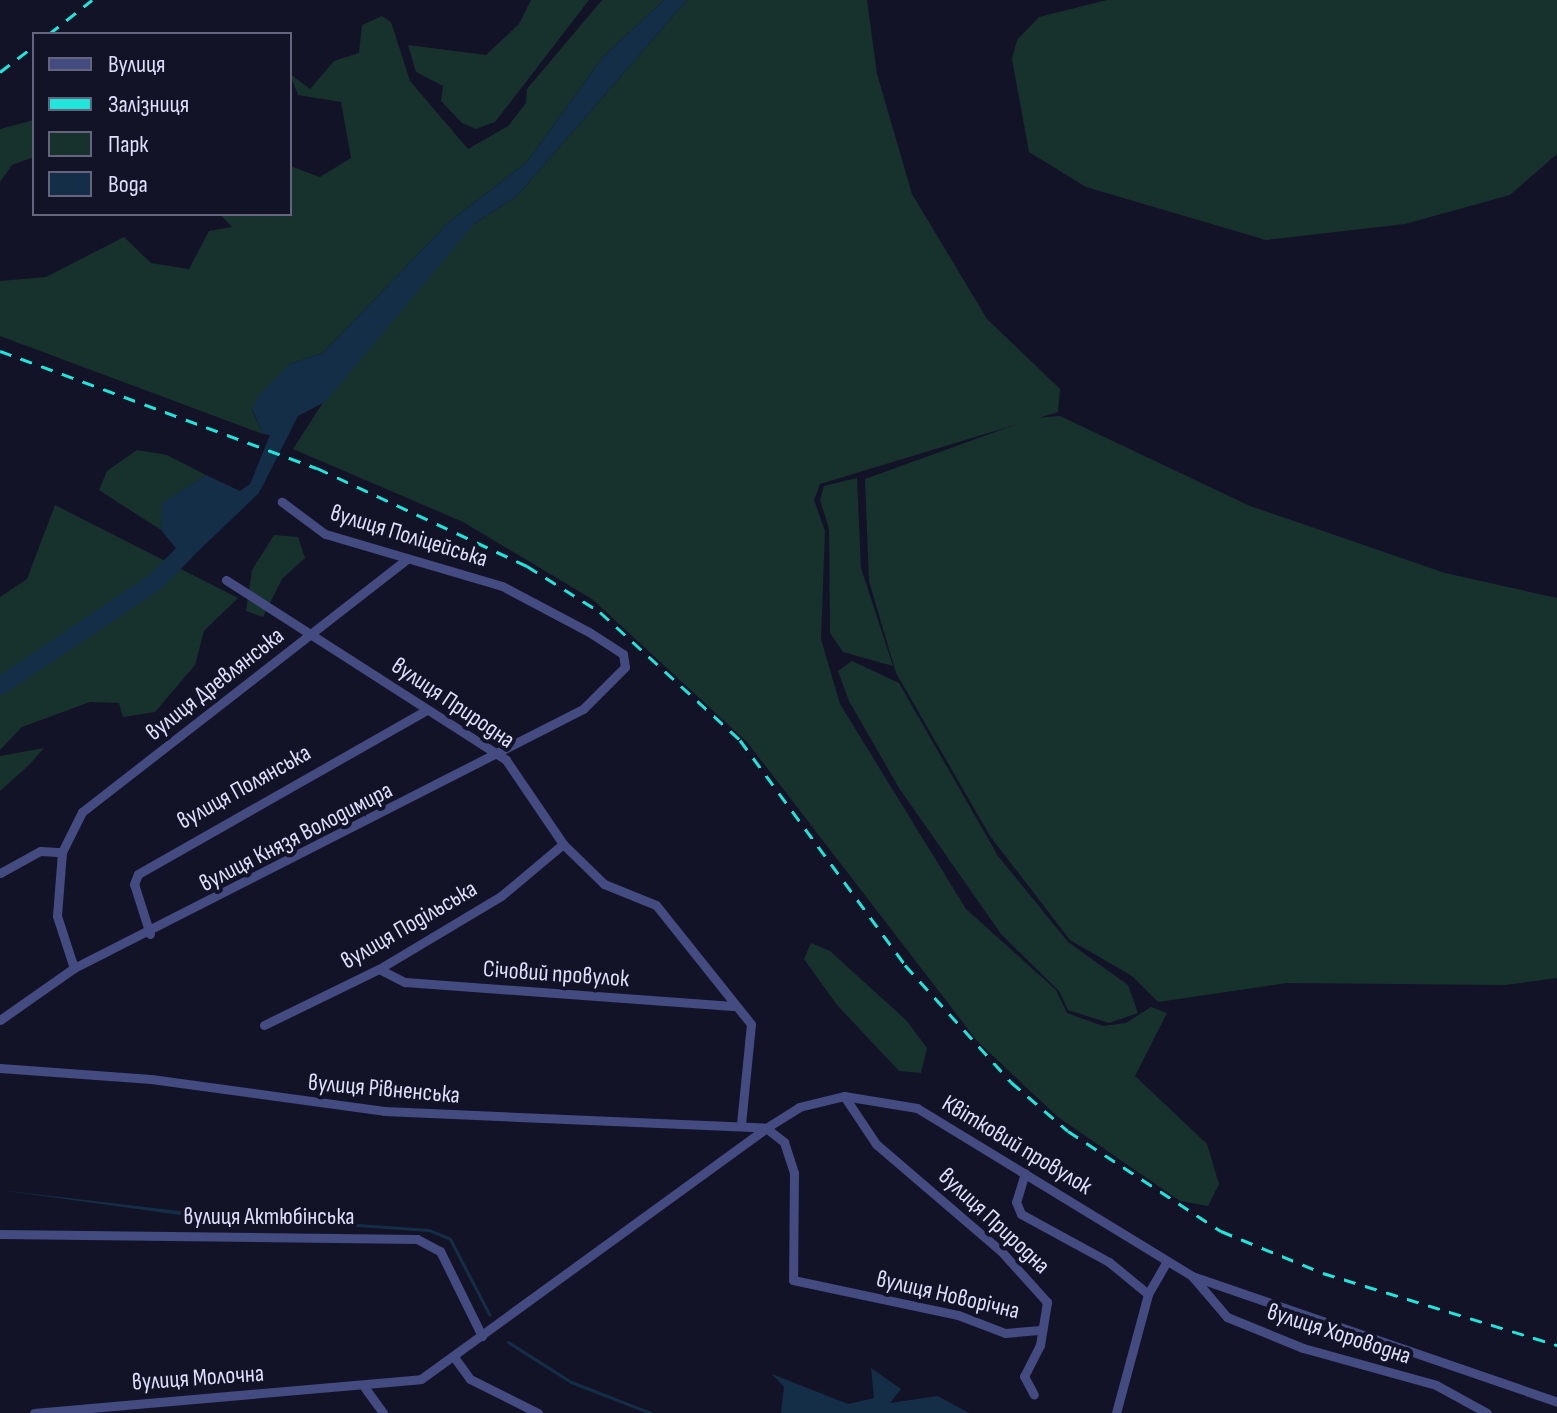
<!DOCTYPE html>
<html>
<head>
<meta charset="utf-8">
<style>
	body { margin:0 }
	#map { position:relative; width:1557px; height:1413px; overflow:hidden; background:#131328; font-family:"Sofia Sans Condensed",sans-serif }
	div>[style] { position:absolute }
	.green>* { inset:0; background:#17312c }
	.water>* { inset:0; background:#132e46 }
	.stream>* { height:3px; margin:-1.5px; padding:0 1.5px; transform-origin:1.5px; border-radius:1.5px; background:#132e46 }
	.river>* { height:18px; margin:-9px; padding:0 9px; transform-origin:9px; border-radius:9px; background:#132e46 }
	.minor>* { height:9px; margin:-4.5px; padding:0 4.5px; transform-origin:4.5px; border-radius:4.5px; background:#434b81 }
	.rail>* { height:3px; margin-top:-1.5px; transform-origin:0; background:repeating-linear-gradient(90deg,#1ee6da 0 12px,transparent 0 22px) }
	span { translate:-50% -50%; white-space:nowrap; text-align:center; line-height:1.15; -webkit-text-stroke:8px #131328; paint-order:stroke }
	.street-label { font-size:24px; color:#dddffb }
	.legend { position:absolute; left:32px; top:32px; width:260px; height:184px; box-sizing:border-box; background:#131328; border:2px solid #64657c; margin:0; padding:10px 14px; list-style:none; font-size:24px; color:#dddffb }
	.legend li { display:flex; align-items:center; gap:16px; height:40px }
	.legend b { width:40px; border:2px solid #64657c }
</style>
</head>
<body>
<div id="map">
	<div class="green">
		<i style="clip-path:polygon(531px 0,589px 0,495px 122px,476px 129px,462px 123px,441px 101px,443px 86px,416px 72px,408px 45px,486px 55px,519px 24px)"></i>
		<i style="clip-path:polygon(602px 0,664px 0,603px 57px,527px 162px,449px 222px,323px 353px,290px 364px,252px 410px,263px 434px,0 336px,0 281px,46px 277px,124px 237px,151px 263px,189px 269px,209px 231px,232px 227px,220px 214px,290px 214px,290px 166px,320px 177px,351px 158px,341px 102px,298px 95px,290px 74px,310px 89px,334px 61px,359px 53px,362px 25px,382px 16px,391px 22px,410px 81px,468px 149px,508px 126px,526px 103px,527px 89px)"></i>
		<i style="clip-path:polygon(687px 0,867px 0,877px 74px,912px 194px,987px 319px,1060px 389px,1058px 412px,820px 484px,814px 500px,825px 531px,821px 639px,840px 704px,966px 909px,1056px 990px,1067px 1013px,1103px 1026px,1126px 1023px,1151px 1007px,1167px 1013px,1135px 1076px,1207px 1144px,1219px 1184px,1208px 1206px,1180px 1201px,1058px 1117px,978px 1042px,747px 742px,592px 599px,463px 522px,293px 449px,340px 376px,421px 279px,474px 224px,517px 196px)"></i>
		<i style="clip-path:polygon(1107px 0,1557px 0,1557px 154px,1510px 195px,1405px 224px,1266px 240px,1086px 187px,1029px 152px,1012px 59px,1017px 40px,1039px 17px)"></i>
		<i style="clip-path:polygon(34px 120px,34px 157px,12px 165px,0 182px,0 129px)"></i>
		<i style="clip-path:polygon(1060px 416px,1250px 506px,1445px 573px,1557px 598px,1557px 978px,1505px 985px,1287px 983px,1158px 1002px,1132px 976px,1070px 940px,990px 836px,896px 673px,869px 581px,865px 479px,1034px 418px)"></i>
		<i style="clip-path:polygon(137px 450px,167px 455px,206px 475px,163px 503px,161px 530px,99px 490px,107px 471px)"></i>
		<i style="clip-path:polygon(857px 478px,861px 568px,893px 666px,843px 652px,830px 633px,829px 529px,820px 500px,824px 486px)"></i>
		<i style="clip-path:polygon(55px 505px,238px 598px,204px 631px,195px 665px,155px 712px,123px 717px,119px 703px,90px 702px,22px 727px,0 750px,0 597px,27px 579px)"></i>
		<i style="clip-path:polygon(274px 535px,298px 537px,305px 558px,282px 579px,263px 617px,246px 611px,252px 570px)"></i>
		<i style="clip-path:polygon(852px 661px,899px 683px,998px 856px,1068px 942px,1128px 985px,1138px 1013px,1109px 1023px,1068px 1010px,1059px 991px,1001px 934px,899px 788px,849px 701px,838px 671px)"></i>
		<i style="clip-path:polygon(44px 748px,29px 765px,0 791px,0 756px)"></i>
		<i style="clip-path:polygon(811px 943px,830px 951px,906px 1020px,927px 1048px,921px 1073px,899px 1071px,837px 1005px,804px 959px)"></i>
	</div>
	<div class="water">
		<i style="clip-path:polygon(664px 0,687px 0,517px 196px,474px 224px,325px 402px,298px 416px,259px 493px,191px 558px,167px 568px,179px 552px,161px 530px,162px 503px,206px 475px,240px 491px,250px 484px,270px 435px,263px 434px,252px 409px,259px 395px,290px 364px,323px 353px,449px 222px,527px 162px,603px 57px)"></i>
		<i style="clip-path:polygon(0 1190px,274px 1222px,314px 1222px,266px 1227px)"></i>
		<i style="clip-path:polygon(871px 1368px,901px 1389px,890px 1403px,938px 1396px,969px 1413px,781px 1413px,784px 1387px,772px 1374px,848px 1404px,874px 1398px)"></i>
	</div>
	<div class="stream">
		<i style="left:314px;top:1222px;width:115px;rotate:4deg"></i>
		<i style="left:429px;top:1230px;width:23px;rotate:23deg"></i>
		<i style="left:450px;top:1239px;width:85px;rotate:62.5deg"></i>
		<i style="left:508px;top:1342px;width:75px;rotate:32.4deg"></i>
		<i style="left:571px;top:1382px;width:86px;rotate:21.2deg"></i>
	</div>
	<div class="river">
		<i style="left:0;top:686px;width:185px;rotate:-33.8deg"></i>
		<i style="left:154px;top:583px;width:44px;rotate:-45deg"></i>
	</div>
	<div class="minor">
		<i style="left:226px;top:580px;width:333px;rotate:32.7deg"></i>
		<i style="left:506px;top:760px;width:102px;rotate:55.8deg"></i>
		<i style="left:563px;top:844px;width:57px;rotate:44.3deg"></i>
		<i style="left:604px;top:884px;width:56px;rotate:22deg"></i>
		<i style="left:656px;top:905px;width:152px;rotate:51.4deg"></i>
		<i style="left:751px;top:1024px;width:100px;rotate:95.7deg"></i>
		<i style="left:62px;top:852px;width:45px;rotate:-63.4deg"></i>
		<i style="left:82px;top:812px;width:412px;rotate:-37.9deg"></i>
		<i style="left:0;top:873px;width:46px;rotate:-28.8deg"></i>
		<i style="left:40px;top:851px;width:22px;rotate:3deg"></i>
		<i style="left:62px;top:852px;width:64px;rotate:94.5deg"></i>
		<i style="left:57px;top:916px;width:55px;rotate:71.9deg"></i>
		<i style="left:150px;top:934px;width:52px;rotate:-107.7deg"></i>
		<i style="left:134px;top:884px;width:11px;rotate:-68deg"></i>
		<i style="left:138px;top:874px;width:332px;rotate:-29.6deg"></i>
		<i style="left:379px;top:969px;width:29px;rotate:27deg"></i>
		<i style="left:405px;top:982px;width:329px;rotate:4.2deg"></i>
		<i style="left:0;top:1020px;width:90px;rotate:-35.1deg"></i>
		<i style="left:74px;top:968px;width:571px;rotate:-26.97deg"></i>
		<i style="left:583px;top:709px;width:59px;rotate:-45deg"></i>
		<i style="left:625px;top:667px;width:13px;rotate:-99deg"></i>
		<i style="left:623px;top:654px;width:40px;rotate:-147.1deg"></i>
		<i style="left:589px;top:632px;width:98px;rotate:-152.1deg"></i>
		<i style="left:502px;top:586px;width:184px;rotate:-163.6deg"></i>
		<i style="left:325px;top:534px;width:54px;rotate:-143.3deg"></i>
		<i style="left:264px;top:1025px;width:128px;rotate:-26deg"></i>
		<i style="left:379px;top:969px;width:142px;rotate:-30.9deg"></i>
		<i style="left:501px;top:896px;width:81px;rotate:-40deg"></i>
		<i style="left:0;top:1068px;width:151px;rotate:4.2deg"></i>
		<i style="left:151px;top:1079px;width:235px;rotate:7.8deg"></i>
		<i style="left:384px;top:1111px;width:382px;rotate:2.5deg"></i>
		<i style="left:766px;top:1128px;width:23px;rotate:38deg"></i>
		<i style="left:784px;top:1142px;width:33px;rotate:72deg"></i>
		<i style="left:794px;top:1173px;width:107px;rotate:90.5deg"></i>
		<i style="left:793px;top:1280px;width:169px;rotate:12deg"></i>
		<i style="left:958px;top:1315px;width:50px;rotate:21deg"></i>
		<i style="left:1005px;top:1333px;width:36px;rotate:-5deg"></i>
		<i style="left:844px;top:1096px;width:58px;rotate:56.3deg"></i>
		<i style="left:876px;top:1144px;width:165px;rotate:40.6deg"></i>
		<i style="left:1001px;top:1251px;width:69px;rotate:48deg"></i>
		<i style="left:1047px;top:1302px;width:44px;rotate:99.2deg"></i>
		<i style="left:1040px;top:1345px;width:35px;rotate:117deg"></i>
		<i style="left:1024px;top:1376px;width:21px;rotate:62deg"></i>
		<i style="left:1025px;top:1173px;width:30px;rotate:107deg"></i>
		<i style="left:1016px;top:1202px;width:13px;rotate:67deg"></i>
		<i style="left:1021px;top:1214px;width:100px;rotate:28.6deg"></i>
		<i style="left:1109px;top:1262px;width:50px;rotate:39.4deg"></i>
		<i style="left:1148px;top:1294px;width:38px;rotate:-60deg"></i>
		<i style="left:0;top:1234px;width:417px;rotate:0.7deg"></i>
		<i style="left:417px;top:1239px;width:26px;rotate:28deg"></i>
		<i style="left:440px;top:1251px;width:95px;rotate:63.7deg"></i>
		<i style="left:1192px;top:1276px;width:54px;rotate:49.5deg"></i>
		<i style="left:1227px;top:1317px;width:82px;rotate:22.2deg"></i>
		<i style="left:1303px;top:1348px;width:138px;rotate:15.5deg"></i>
		<i style="left:1436px;top:1385px;width:58px;rotate:28.8deg"></i>
		<i style="left:454px;top:1357px;width:27px;rotate:54deg"></i>
		<i style="left:470px;top:1379px;width:76px;rotate:26.6deg"></i>
		<i style="left:365px;top:1388px;width:31px;rotate:54deg"></i>
		<i style="left:34px;top:1413px;width:388px;rotate:-5deg"></i>
		<i style="left:421px;top:1379px;width:427px;rotate:-36deg"></i>
		<i style="left:766px;top:1128px;width:39px;rotate:-32deg"></i>
		<i style="left:799px;top:1107px;width:46px;rotate:-13.7deg"></i>
		<i style="left:844px;top:1096px;width:74px;rotate:9.3deg"></i>
		<i style="left:917px;top:1108px;width:322px;rotate:31.4deg"></i>
		<i style="left:1192px;top:1276px;width:386px;rotate:19deg"></i>
		<i style="left:1116px;top:1413px;width:123px;rotate:-74.9deg"></i>
	</div>
	<div class="rail">
		<i style="left:49px;top:34px;width:55px;rotate:-38.3deg"></i>
		<i style="left:0;top:72px;width:43px;rotate:-37.4deg"></i>
		<i style="left:0;top:351px;width:338px;rotate:20.3deg"></i>
		<i style="left:317px;top:468px;width:232px;rotate:25deg"></i>
		<i style="left:527px;top:566px;width:86px;rotate:32.2deg"></i>
		<i style="left:600px;top:612px;width:190px;rotate:42.4deg"></i>
		<i style="left:740px;top:740px;width:279px;rotate:53.7deg"></i>
		<i style="left:905px;top:965px;width:158px;rotate:47.8deg"></i>
		<i style="left:1011px;top:1082px;width:75px;rotate:40.7deg"></i>
		<i style="left:1068px;top:1131px;width:183px;rotate:33.2deg"></i>
		<i style="left:1221px;top:1231px;width:110px;rotate:22.4deg"></i>
		<i style="left:1323px;top:1273px;width:245px;rotate:17.1deg"></i>
	</div>
	<div class="street-label">
		<span style="left:409px;top:536px;rotate:17deg">вулиця Поліцейська</span>
		<span style="left:215px;top:684px;rotate:-38deg">вулиця Древлянська</span>
		<span style="left:453px;top:703px;rotate:34deg">вулиця Природна</span>
		<span style="left:244px;top:787px;rotate:-29deg">вулиця Полянська</span>
		<span style="left:296px;top:837px;rotate:-27deg">вулиця Князя Володимира</span>
		<span style="left:409px;top:925px;rotate:-30deg">вулиця Подільська</span>
		<span style="left:556px;top:974px;rotate:4deg">Січовий провулок</span>
		<span style="left:384px;top:1089px;rotate:5deg">вулиця Рівненська</span>
		<span style="left:1017px;top:1145px;rotate:31deg">Квітковий провулок</span>
		<span style="left:269px;top:1217px">вулиця Актюбінська</span>
		<span style="left:994px;top:1221px;rotate:43deg">вулиця Природна</span>
		<span style="left:948px;top:1295px;rotate:13deg">вулиця Новорічна</span>
		<span style="left:1339px;top:1334px;rotate:18deg">вулиця Хороводна</span>
		<span style="left:198px;top:1378px;rotate:-4deg">вулиця Молочна</span>
	</div>
	<ul class="legend">
	<li><b style="height:10px;background:#434b81"></b>Вулиця</li>
	<li><b style="height:10px;background:#1ee6da"></b>Залізниця</li>
	<li><b style="height:22px;background:#17312c"></b>Парк</li>
	<li><b style="height:22px;background:#132e46"></b>Вода</li>
	</ul>
</div>
</body>
</html>
